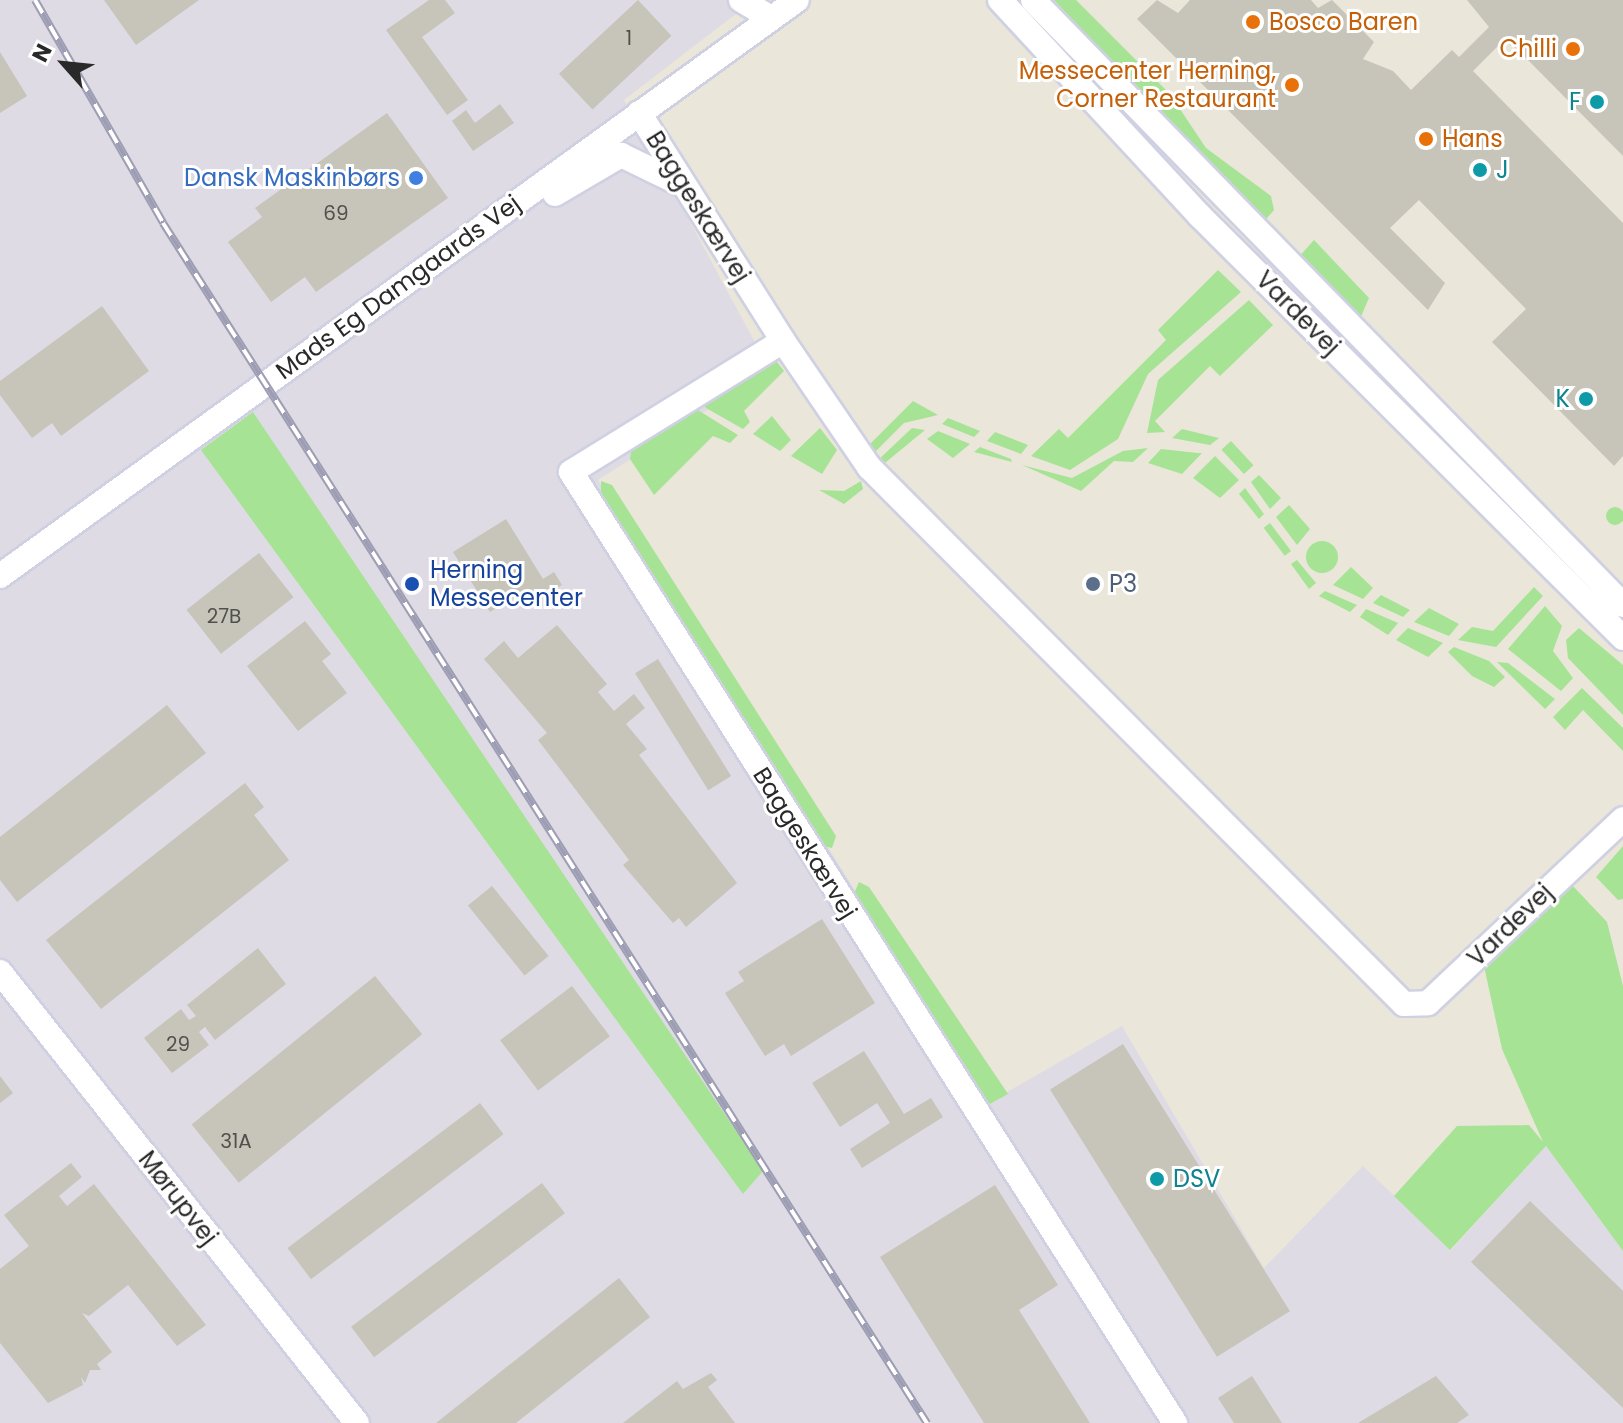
<!DOCTYPE html>
<html>
<head>
<meta charset="utf-8">
<style>
	body { margin:0 }
	#map { position:relative; width:1623px; height:1423px; overflow:hidden; background:#ebe6da; font-family:Poppins,sans-serif }
	div>[style] { position:absolute }
	.industrial>* { inset:0; background:#dedbe4 }
	.green>* { inset:0; background:#a6e395; transform-origin:0 0 }
	.round { border-radius:50% }
	.building>* { inset:0; background:#c7c4b9; transform-origin:0 0 }
	.roads { filter:drop-shadow(2px 0 #cfd1e2) drop-shadow(-2px 0 #cfd1e2) drop-shadow(0 2px #cfd1e2) drop-shadow(0 -2px #cfd1e2) }
	.minor>* { height:24px; margin:-12px; padding:0 12px; transform-origin:12px; border-radius:12px; background:#fff }
	.rail>* { height:8px; margin-top:-4px; transform-origin:0; background:repeating-linear-gradient(90deg,#fff 0 15px,#9d9db4 0 30px); box-sizing:border-box; border-block:2px solid #9d9db4 }
	.dots>* { width:22px; height:22px; translate:-50% -50%; box-sizing:border-box; border:4px solid #fff; border-radius:50% }
	span { translate:-50% -50%; white-space:nowrap; text-align:center; line-height:1.15; -webkit-text-stroke:6px #fff; paint-order:stroke }
	.number-label { font-size:20px; color:#50504d }
	.number-label span { -webkit-text-stroke-width:0 }
	.food-label { font-size:24px; color:#c56008 }
	.left { translate:0 -50%; text-align:left }
	.right { translate:-100% -50%; text-align:right }
	.culture-label { font-size:24px; color:#0d838f }
	.shop-label { font-size:24px; color:#366cbe }
	.street-label { font-size:24px; color:#292929 }
	.transit-label { font-size:24px; color:#164399 }
	.service-label { font-size:24px; color:#4e5e75 }
	.north { position:absolute; left:24px; top:24px; width:80px; height:80px; -webkit-text-stroke:6px #fff; paint-order:stroke; rotate:297deg; font-size:22px; font-weight:700; line-height:32px; text-align:center; color:#292929 }
	.north::after { content:''; display:block; margin:auto; width:28px; height:36px; background:#292929; clip-path:polygon(50% 0,100% 100%,50% 72%,0 100%) }
</style>
</head>
<body>
<div id="map">
	<div class="industrial">
		<i style="clip-path:polygon(0 0,754px 0,624px 100px,770px 370px,598px 480px,988px 1103px,1122px 1026px,1264px 1268px,1363px 1166px,1451px 1250px,1546px 1146px,1623px 1251px,1623px 1423px,0 1423px)"></i>
	</div>
	<div class="green">
		<i style="clip-path:polygon(1054px 0,1076px 0,1170px 94px,1206px 148px,1271px 196px,1274px 210px,1262px 224px)"></i>
		<i style="clip-path:polygon(1314px 240px,1369px 298px,1359px 321px,1297px 259px)"></i>
		<i style="clip-path:polygon(1218px 270px,1241px 292px,1148px 374px,1118px 439px,1070px 470px,1031px 456px,1059px 429px,1068px 438px,1166px 340px,1158px 330px)"></i>
		<i style="clip-path:polygon(1249px 300px,1273px 325px,1220px 376px,1210px 366px,1155px 421px,1165px 432px,1147px 433px,1158px 380px)"></i>
		<i style="clip-path:polygon(774px 358px,784px 371px,744px 411px,750px 422px,743px 429px,706px 408px,702px 402px)"></i>
		<i style="clip-path:polygon(913px 401px,938px 415px,904px 423px,871px 456px,866px 448px)"></i>
		<i style="clip-path:polygon(693px 407px,738px 435px,730px 443px,713px 436px,654px 495px,630px 459px,632px 447px)"></i>
		<i style="clip-path:polygon(253px 412px,763px 1171px,743px 1194px,201px 450px)"></i>
		<i style="clip-path:polygon(772px 416px,791px 440px,780px 451px,753px 434px)"></i>
		<i style="clip-path:polygon(948px 418px,980px 431px,974px 437px,942px 424px)"></i>
		<i style="clip-path:polygon(820px 428px,837px 450px,822px 474px,791px 456px)"></i>
		<i style="clip-path:polygon(912px 428px,925px 430px,880px 467px,876px 462px)"></i>
		<i style="clip-path:polygon(1182px 429px,1219px 438px,1210px 445px,1172px 438px)"></i>
		<i style="clip-path:polygon(938px 431px,970px 444px,953px 458px,927px 439px)"></i>
		<i style="clip-path:polygon(995px 432px,1028px 445px,1021px 454px,987px 441px)"></i>
		<i style="left:1231px;top:441px;width:33px;height:13px;rotate:47deg"></i>
		<i style="clip-path:polygon(980px 447px,1011px 459px,1012px 462px,974px 452px)"></i>
		<i style="clip-path:polygon(1148px 448px,1133px 462px,1114px 461px,1081px 491px,1022px 465px,1072px 478px,1123px 451px)"></i>
		<i style="clip-path:polygon(1161px 449px,1198px 453px,1202px 453px,1182px 474px,1148px 463px)"></i>
		<i style="clip-path:polygon(1215px 456px,1239px 480px,1220px 498px,1193px 478px)"></i>
		<i style="clip-path:polygon(1259px 475px,1281px 498px,1270px 509px,1251px 482px)"></i>
		<i style="clip-path:polygon(601px 481px,612px 485px,836px 836px,832px 848px,820px 845px,601px 500px)"></i>
		<i style="clip-path:polygon(861px 481px,863px 489px,844px 504px,819px 490px,844px 491px)"></i>
		<i style="clip-path:polygon(1245px 488px,1264px 514px,1259px 519px,1239px 494px)"></i>
		<i style="clip-path:polygon(1289px 505px,1310px 529px,1297px 545px,1276px 517px)"></i>
		<i class="round" style="left:1606px;top:507px;width:18px;height:18px"></i>
		<i style="left:1270px;top:523px;width:35px;height:8px;rotate:53deg"></i>
		<i class="round" style="left:1306px;top:541px;width:32px;height:32px"></i>
		<i style="clip-path:polygon(1297px 560px,1316px 583px,1309px 589px,1291px 564px)"></i>
		<i style="clip-path:polygon(1351px 567px,1373px 588px,1363px 599px,1333px 585px)"></i>
		<i style="clip-path:polygon(1534px 587px,1543px 596px,1496px 647px,1458px 640px,1472px 627px,1493px 631px)"></i>
		<i style="clip-path:polygon(1325px 591px,1357px 605px,1350px 612px,1319px 596px)"></i>
		<i style="clip-path:polygon(1381px 595px,1410px 610px,1403px 617px,1373px 603px)"></i>
		<i style="clip-path:polygon(1545px 606px,1562px 626px,1553px 651px,1573px 678px,1561px 691px,1508px 649px)"></i>
		<i style="clip-path:polygon(1429px 608px,1459px 624px,1449px 636px,1414px 622px)"></i>
		<i style="clip-path:polygon(1366px 609px,1398px 623px,1388px 635px,1360px 617px)"></i>
		<i style="clip-path:polygon(1408px 628px,1443px 643px,1428px 657px,1396px 640px)"></i>
		<i style="clip-path:polygon(1579px 628px,1623px 665px,1623px 715px,1568px 658px,1566px 640px)"></i>
		<i style="clip-path:polygon(1454px 647px,1489px 661px,1505px 677px,1494px 687px,1472px 676px,1448px 652px)"></i>
		<i style="clip-path:polygon(1497px 662px,1508px 663px,1555px 699px,1545px 709px)"></i>
		<i style="clip-path:polygon(1582px 688px,1623px 728px,1623px 751px,1583px 710px,1565px 730px,1553px 717px)"></i>
		<i style="clip-path:polygon(1623px 846px,1623px 899px,1618px 900px,1596px 877px)"></i>
		<i style="clip-path:polygon(859px 882px,869px 887px,1008px 1094px,986px 1106px,853px 896px)"></i>
		<i style="clip-path:polygon(1571px 884px,1607px 922px,1623px 986px,1623px 1251px,1546px 1146px,1450px 1250px,1394px 1196px,1457px 1126px,1529px 1125px,1543px 1142px,1502px 1049px,1484px 966px)"></i>
	</div>
	<div class="building">
		<i style="clip-path:polygon(104px 0,199px 0,136px 45px)"></i>
		<i style="clip-path:polygon(429px 0,445px 0,455px 13px,422px 37px,468px 100px,447px 115px,386px 30px)"></i>
		<i style="left:638px;top:0;width:49px;height:108px;rotate:47deg"></i>
		<i style="clip-path:polygon(1157px 0,1178px 13px,1190px 0,1311px 0,1318px 8px,1332px 0,1374px 42px,1363px 59px,1393px 71px,1411px 90px,1452px 50px,1459px 57px,1489px 27px,1467px 0,1623px 0,1623px 156px,1517px 49px,1503px 41px,1473px 71px,1623px 223px,1623px 456px,1614px 466px,1492px 342px,1526px 309px,1419px 200px,1390px 228px,1445px 283px,1428px 310px,1137px 19px)"></i>
		<i style="clip-path:polygon(0 52px,27px 96px,0 113px)"></i>
		<i style="clip-path:polygon(500px 104px,514px 123px,473px 151px,452px 121px,466px 110px,475px 123px)"></i>
		<i style="clip-path:polygon(387px 113px,448px 198px,316px 292px,305px 277px,271px 302px,228px 242px,262px 217px,255px 208px)"></i>
		<i style="clip-path:polygon(102px 306px,149px 371px,61px 436px,52px 423px,32px 438px,0 395px,0 381px)"></i>
		<i style="clip-path:polygon(506px 519px,543px 579px,554px 572px,562px 585px,529px 604px,522px 592px,490px 612px,453px 552px)"></i>
		<i style="left:259px;top:553px;width:56px;height:92px;rotate:52deg"></i>
		<i style="clip-path:polygon(305px 621px,331px 654px,322px 661px,347px 693px,298px 731px,247px 666px)"></i>
		<i style="clip-path:polygon(557px 625px,607px 684px,598px 692px,614px 711px,634px 694px,645px 708px,626px 724px,647px 749px,639px 755px,737px 883px,686px 927px,679px 918px,673px 923px,623px 865px,629px 860px,538px 740px,547px 733px,484px 659px,504px 641px,518px 658px)"></i>
		<i style="left:658px;top:659px;width:138px;height:27px;rotate:58deg"></i>
		<i style="clip-path:polygon(167px 705px,206px 753px,17px 902px,0 880px,0 837px)"></i>
		<i style="clip-path:polygon(245px 783px,264px 807px,254px 815px,289px 860px,101px 1009px,46px 940px)"></i>
		<i style="left:492px;top:886px;width:90px;height:31px;rotate:51deg"></i>
		<i style="clip-path:polygon(822px 919px,875px 1003px,791px 1056px,784px 1044px,765px 1056px,725px 993px,744px 981px,738px 972px)"></i>
		<i style="clip-path:polygon(258px 948px,286px 984px,215px 1040px,205px 1027px,199px 1032px,209px 1045px,172px 1073px,144px 1038px,181px 1009px,189px 1020px,196px 1016px,187px 1005px)"></i>
		<i style="left:375px;top:976px;width:75px;height:236px;rotate:51deg"></i>
		<i style="left:572px;top:986px;width:63px;height:90px;rotate:53deg"></i>
		<i style="left:1123px;top:1044px;width:315px;height:86px;rotate:58deg"></i>
		<i style="clip-path:polygon(864px 1051px,904px 1114px,931px 1098px,943px 1117px,862px 1168px,850px 1149px,890px 1123px,877px 1103px,840px 1127px,812px 1083px)"></i>
		<i style="clip-path:polygon(0 1076px,13px 1093px,0 1103px)"></i>
		<i style="left:480px;top:1103px;width:39px;height:241px;rotate:53deg"></i>
		<i style="clip-path:polygon(71px 1163px,82px 1177px,59px 1196px,67px 1206px,94px 1184px,206px 1325px,177px 1346px,128px 1285px,89px 1316px,82px 1313px,112px 1352px,97px 1364px,101px 1370px,90px 1370px,85px 1383px,81px 1377px,83px 1385px,48px 1403px,0 1343px,0 1269px,29px 1246px,4px 1215px)"></i>
		<i style="left:542px;top:1183px;width:38px;height:239px;rotate:53deg"></i>
		<i style="clip-path:polygon(995px 1185px,1058px 1285px,1019px 1310px,1090px 1423px,984px 1423px,880px 1257px)"></i>
		<i style="clip-path:polygon(1530px 1201px,1623px 1291px,1623px 1408px,1471px 1262px)"></i>
		<i style="clip-path:polygon(619px 1278px,650px 1317px,516px 1423px,436px 1423px)"></i>
		<i style="clip-path:polygon(711px 1373px,717px 1380px,708px 1387px,735px 1423px,623px 1423px,677px 1381px,683px 1389px)"></i>
		<i style="clip-path:polygon(1252px 1376px,1282px 1423px,1234px 1423px,1218px 1398px)"></i>
		<i style="clip-path:polygon(1436px 1376px,1469px 1415px,1457px 1423px,1358px 1423px)"></i>
	</div>
	<div class="roads">
		<div class="minor">
			<i style="left:741px;top:0;width:35px;rotate:31deg"></i>
			<i style="left:1000px;top:0;width:293px;rotate:47.2deg"></i>
			<i style="left:1199px;top:215px;width:599px;rotate:44.93deg"></i>
			<i style="left:1033px;top:0;width:845px;rotate:45.72deg"></i>
			<i style="left:639px;top:113px;width:270px;rotate:57.7deg"></i>
			<i style="left:783px;top:341px;width:249px;rotate:148.3deg"></i>
			<i style="left:571px;top:472px;width:1127px;rotate:57.58deg"></i>
			<i style="left:555px;top:194px;width:77px;rotate:-30.6deg"></i>
			<i style="left:621px;top:155px;width:64px;rotate:25.8deg"></i>
			<i style="left:783px;top:341px;width:153px;rotate:55.7deg"></i>
			<i style="left:869px;top:467px;width:758px;rotate:45.11deg"></i>
			<i style="left:1404px;top:1004px;width:24px;rotate:-2deg"></i>
			<i style="left:1428px;top:1003px;width:268px;rotate:-43.3deg"></i>
			<i style="left:0;top:576px;width:983px;rotate:-35.86deg"></i>
			<i style="left:0;top:972px;width:575px;rotate:51.64deg"></i>
		</div>
	</div>
	<div class="rail">
		<i style="left:35px;top:0;width:257px;rotate:60.1deg"></i>
		<i style="left:163px;top:223px;width:1423px;rotate:57.52deg"></i>
	</div>
	<div class="dots">
		<i style="left:1253px;top:22px;background:#e8710a"></i>
		<i style="left:1573px;top:49px;background:#e8710a"></i>
		<i style="left:1292px;top:85px;background:#e8710a"></i>
		<i style="left:1597px;top:102px;background:#0f9aa8"></i>
		<i style="left:1426px;top:139px;background:#e8710a"></i>
		<i style="left:1480px;top:170px;background:#0f9aa8"></i>
		<i style="left:416px;top:178px;background:#3f7fe0"></i>
		<i style="left:1586px;top:399px;background:#0f9aa8"></i>
		<i style="left:412px;top:584px;background:#1a4fb4"></i>
		<i style="left:1093px;top:584px;background:#5c6f8a"></i>
		<i style="left:1157px;top:1179px;background:#0f9aa8"></i>
	</div>
	<div class="number-label">
		<span style="left:629px;top:38px">1</span>
		<span style="left:336px;top:213px">69</span>
		<span style="left:224px;top:616px">27B</span>
		<span style="left:178px;top:1044px">29</span>
		<span style="left:236px;top:1141px">31A</span>
	</div>
	<div class="food-label">
		<span class="left" style="left:1269px;top:22px">Bosco Baren</span>
		<span class="right" style="left:1557px;top:49px">Chilli</span>
		<span class="right" style="left:1276px;top:85px">Messecenter Herning,<br>Corner Restaurant</span>
		<span class="left" style="left:1442px;top:139px">Hans</span>
	</div>
	<div class="culture-label">
		<span class="right" style="left:1581px;top:102px">F</span>
		<span class="left" style="left:1496px;top:170px">J</span>
		<span class="right" style="left:1570px;top:399px">K</span>
		<span class="left" style="left:1173px;top:1179px">DSV</span>
	</div>
	<div class="shop-label">
		<span class="right" style="left:400px;top:178px">Dansk Maskinbørs</span>
	</div>
	<div class="street-label">
		<span style="left:698px;top:207px;rotate:58deg">Baggeskærvej</span>
		<span style="left:398px;top:287px;rotate:-36deg">Mads Eg Damgaards Vej</span>
		<span style="left:1298px;top:313px;rotate:45deg">Vardevej</span>
		<span style="left:805px;top:843px;rotate:58deg">Baggeskærvej</span>
		<span style="left:1510px;top:925px;rotate:-44deg">Vardevej</span>
		<span style="left:178px;top:1198px;rotate:52deg">Mørupvej</span>
	</div>
	<div class="transit-label">
		<span class="left" style="left:430px;top:584px">Herning<br>Messecenter</span>
	</div>
	<div class="service-label">
		<span class="left" style="left:1109px;top:584px">P3</span>
	</div>
	<div class="north">N</div>
</div>
</body>
</html>
